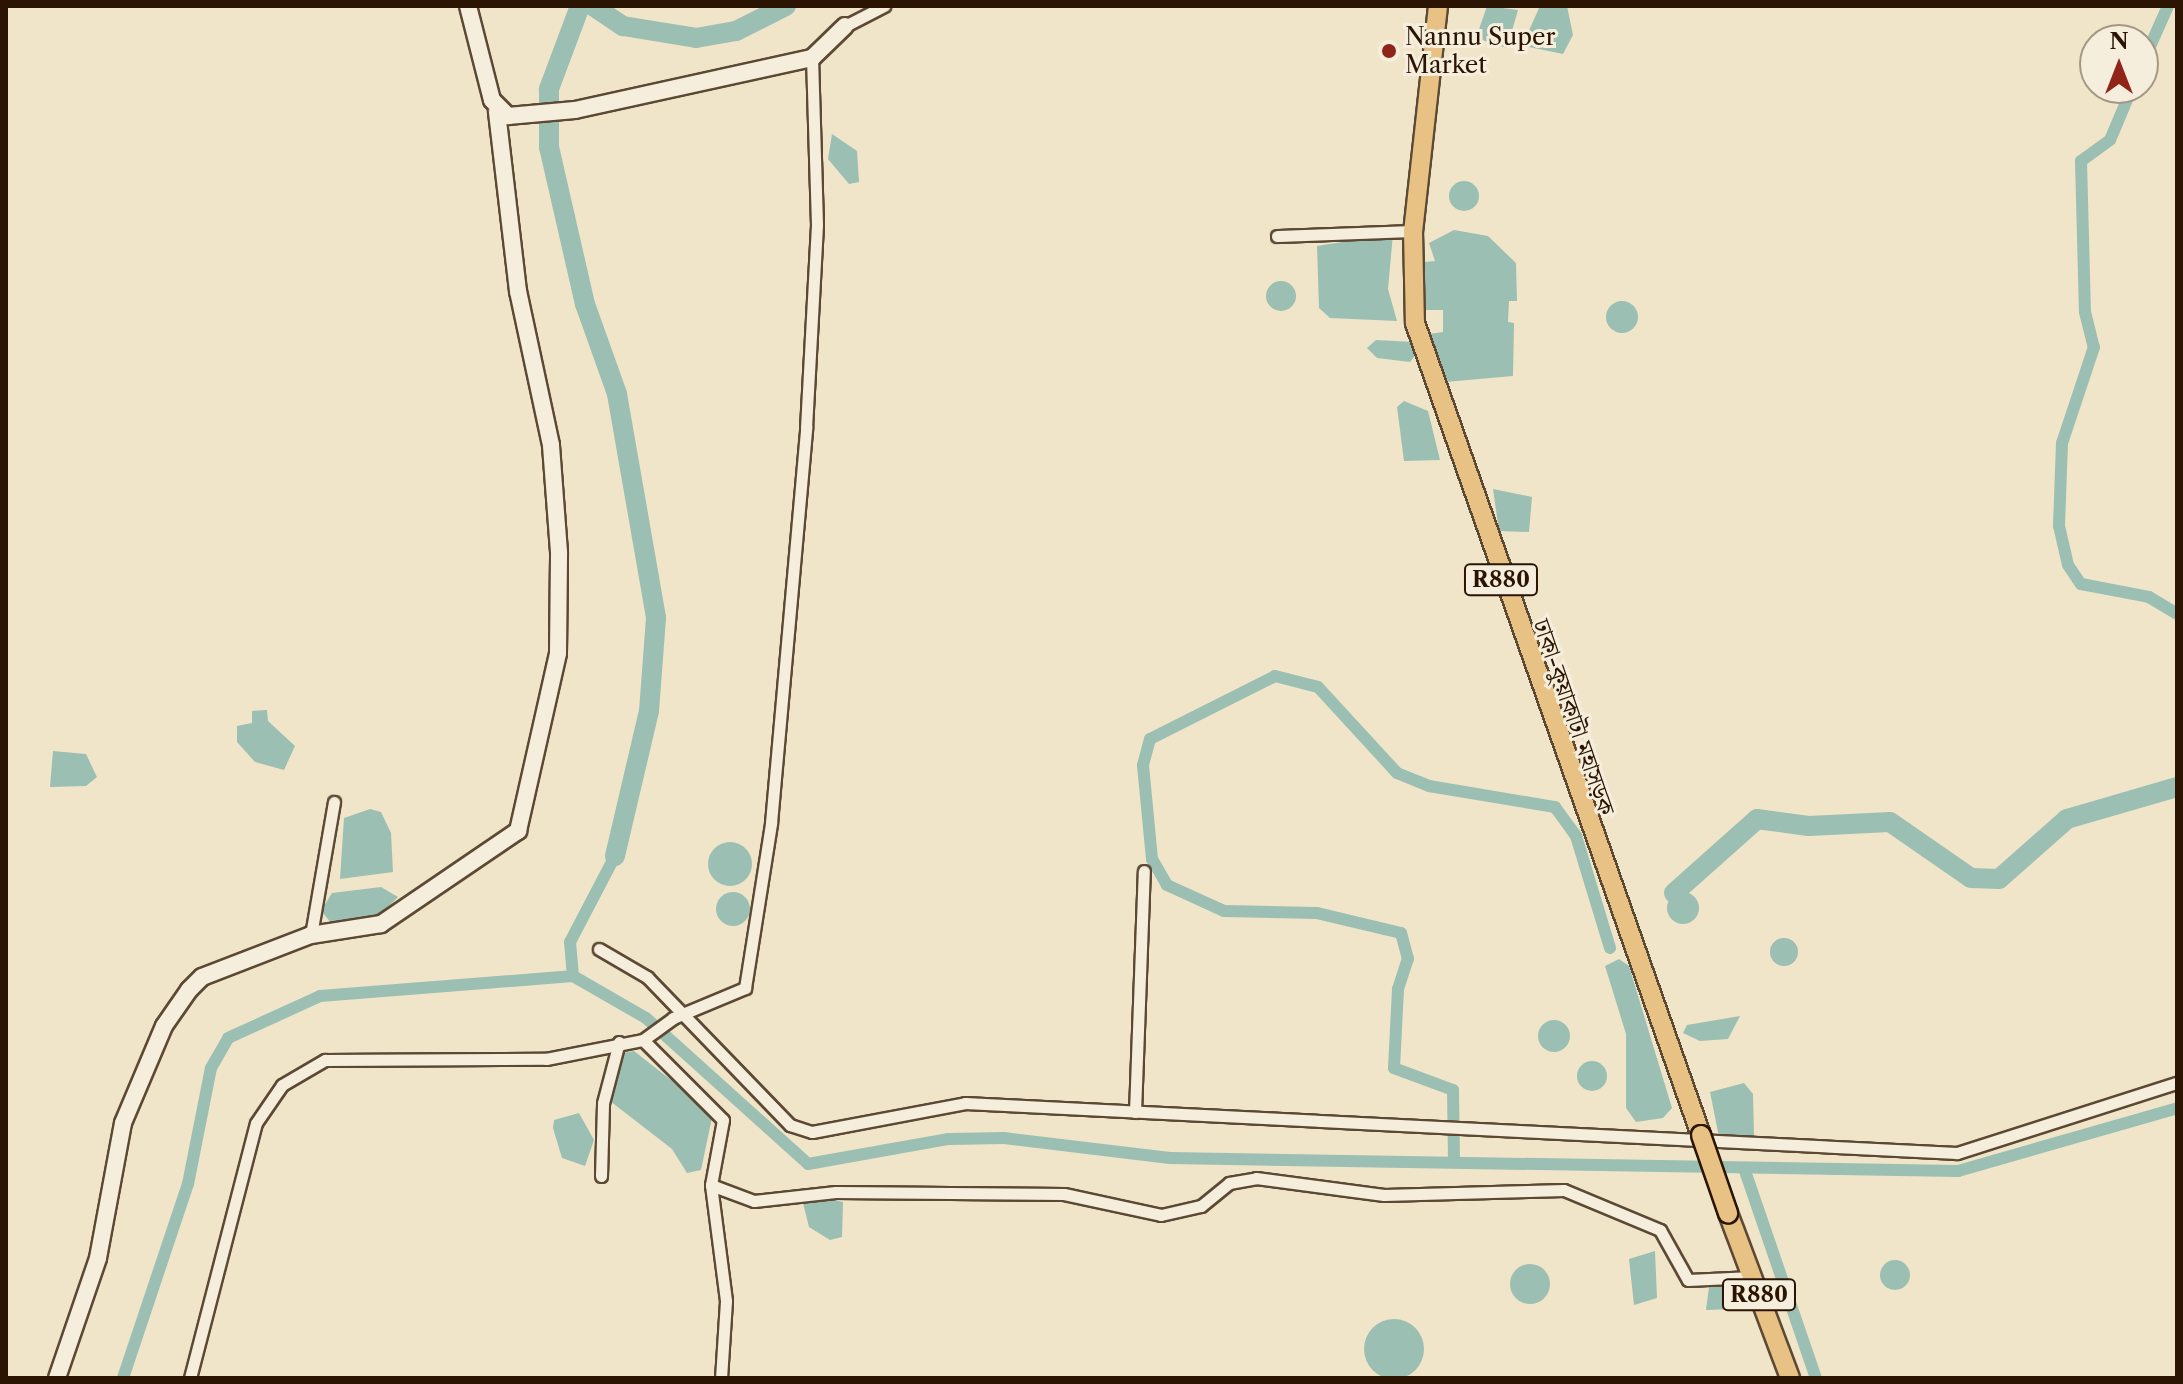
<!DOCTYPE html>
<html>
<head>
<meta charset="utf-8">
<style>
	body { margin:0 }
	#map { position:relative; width:2183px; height:1384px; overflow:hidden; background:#f1e5c9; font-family:"Libre Caslon Text","Noto Serif Bengali",serif }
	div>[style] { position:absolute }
	.water>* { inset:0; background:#9bbfb3 }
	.round { border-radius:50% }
	.canal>* { height:12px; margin:-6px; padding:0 6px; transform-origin:6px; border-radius:6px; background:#9bbfb3 }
	.river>* { height:20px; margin:-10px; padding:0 10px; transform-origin:10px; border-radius:10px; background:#9bbfb3 }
	.roads { filter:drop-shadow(2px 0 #5c4934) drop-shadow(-2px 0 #5c4934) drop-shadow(0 2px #5c4934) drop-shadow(0 -2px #5c4934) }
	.street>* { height:11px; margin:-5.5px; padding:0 5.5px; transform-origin:5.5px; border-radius:5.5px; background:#f6eedc }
	.secondary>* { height:16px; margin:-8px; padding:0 8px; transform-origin:8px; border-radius:8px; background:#f6eedc }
	.primary>* { height:18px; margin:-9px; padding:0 9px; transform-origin:9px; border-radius:9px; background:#e8c284 }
	.bridges { filter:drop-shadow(2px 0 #2b1502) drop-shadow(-2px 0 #2b1502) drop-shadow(0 2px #2b1502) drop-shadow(0 -2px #2b1502) }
	.primary-bridge>* { height:18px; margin:-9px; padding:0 9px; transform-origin:9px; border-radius:9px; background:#e8c284 }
	.dots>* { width:22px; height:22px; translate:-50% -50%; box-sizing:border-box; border:4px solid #f6eedc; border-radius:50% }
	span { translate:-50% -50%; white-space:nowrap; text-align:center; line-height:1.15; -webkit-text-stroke:6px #f6eedc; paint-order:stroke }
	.shield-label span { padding:2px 6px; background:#f6eedc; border:2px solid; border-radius:6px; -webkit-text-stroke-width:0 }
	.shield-label { font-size:22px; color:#2b1502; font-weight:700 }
	.poi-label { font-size:24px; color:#2b1502 }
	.left { translate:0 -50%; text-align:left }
	.street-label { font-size:24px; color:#2b1502 }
	.frame { position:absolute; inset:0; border:8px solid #2b1502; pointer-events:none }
	.north { position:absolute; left:2079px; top:24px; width:80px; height:80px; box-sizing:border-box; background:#f6eedc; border:2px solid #a59785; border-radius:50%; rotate:0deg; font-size:22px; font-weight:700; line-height:32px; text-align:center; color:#2b1502 }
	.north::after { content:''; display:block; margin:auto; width:28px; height:36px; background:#8f2418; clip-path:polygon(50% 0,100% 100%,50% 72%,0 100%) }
</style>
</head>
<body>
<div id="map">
	<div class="water">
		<i style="clip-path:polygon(1487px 6px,1518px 10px,1507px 48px,1476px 38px)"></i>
		<i style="clip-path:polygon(1540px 6px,1567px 6px,1573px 35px,1563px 54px,1529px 47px,1526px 37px)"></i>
		<i style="clip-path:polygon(832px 134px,857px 151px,859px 182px,849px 184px,828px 159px)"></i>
		<i class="round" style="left:1449px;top:181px;width:30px;height:30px"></i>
		<i style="clip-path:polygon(1454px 230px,1488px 236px,1516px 263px,1517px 301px,1509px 301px,1508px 322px,1514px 323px,1513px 376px,1445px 382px,1429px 334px,1443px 332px,1443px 310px,1426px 310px,1424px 262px,1435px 261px,1429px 243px)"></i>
		<i style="clip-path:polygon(1393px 234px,1388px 289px,1397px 321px,1330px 318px,1319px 308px,1317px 246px)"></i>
		<i class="round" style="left:1266px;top:281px;width:30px;height:30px"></i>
		<i class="round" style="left:1606px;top:301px;width:32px;height:32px"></i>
		<i style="clip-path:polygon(1376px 340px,1413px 342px,1417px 353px,1410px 362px,1377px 358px,1367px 348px)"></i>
		<i style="clip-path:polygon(1404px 401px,1428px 411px,1440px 460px,1404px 461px,1397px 407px)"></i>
		<i style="clip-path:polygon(1493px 489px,1532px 497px,1529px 532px,1499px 531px)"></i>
		<i style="clip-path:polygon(267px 710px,268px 721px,295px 746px,284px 770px,255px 762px,237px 742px,237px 726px,252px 723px,252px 711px)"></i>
		<i style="clip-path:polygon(53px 751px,86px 754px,97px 777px,86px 786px,50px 787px)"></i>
		<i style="clip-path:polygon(370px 809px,381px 812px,391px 833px,393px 872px,340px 879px,344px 818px)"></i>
		<i class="round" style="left:708px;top:842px;width:44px;height:44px"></i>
		<i style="clip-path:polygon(381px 887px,398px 897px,379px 916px,333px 925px,321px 911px,332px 893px)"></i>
		<i class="round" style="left:716px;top:892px;width:34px;height:34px"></i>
		<i class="round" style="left:1667px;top:892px;width:32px;height:32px"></i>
		<i class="round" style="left:1770px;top:938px;width:28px;height:28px"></i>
		<i style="clip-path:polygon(1619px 959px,1629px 966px,1672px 1108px,1663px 1118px,1636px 1122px,1626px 1108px,1626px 1034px,1605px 966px)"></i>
		<i style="clip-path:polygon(1740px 1016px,1728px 1039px,1700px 1041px,1683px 1033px,1687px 1025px)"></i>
		<i class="round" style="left:1538px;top:1020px;width:32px;height:32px"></i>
		<i style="clip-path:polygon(634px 1051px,713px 1113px,701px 1170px,687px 1173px,672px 1149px,610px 1101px,618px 1054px)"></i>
		<i class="round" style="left:1577px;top:1061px;width:30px;height:30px"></i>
		<i style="clip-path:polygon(1744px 1083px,1753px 1094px,1754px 1136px,1719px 1137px,1710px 1092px)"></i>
		<i style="clip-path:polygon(579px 1113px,594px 1140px,585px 1166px,562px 1158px,553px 1128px,554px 1120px)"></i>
		<i style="clip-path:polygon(824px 1198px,843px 1202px,842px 1237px,830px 1240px,809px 1227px,803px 1203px)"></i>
		<i style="clip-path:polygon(1655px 1251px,1657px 1298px,1634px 1305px,1629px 1259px)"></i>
		<i class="round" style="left:1880px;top:1260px;width:30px;height:30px"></i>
		<i class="round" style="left:1510px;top:1264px;width:40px;height:40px"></i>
		<i style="clip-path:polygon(1721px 1283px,1740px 1284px,1748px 1299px,1736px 1309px,1706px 1310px,1709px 1287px)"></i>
		<i class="round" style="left:1364px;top:1319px;width:60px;height:60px"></i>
	</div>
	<div class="canal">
		<i style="left:2143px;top:62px;width:61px;rotate:-65.9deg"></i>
		<i style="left:2132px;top:88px;width:56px;rotate:112.9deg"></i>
		<i style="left:2110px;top:140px;width:36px;rotate:144deg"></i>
		<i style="left:2081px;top:161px;width:151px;rotate:88.5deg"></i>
		<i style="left:2085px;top:312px;width:36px;rotate:76deg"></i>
		<i style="left:2094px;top:347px;width:101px;rotate:108.4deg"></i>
		<i style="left:2062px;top:443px;width:83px;rotate:92.1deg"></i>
		<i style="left:2059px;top:526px;width:40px;rotate:77deg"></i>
		<i style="left:2068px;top:565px;width:23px;rotate:56deg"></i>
		<i style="left:2081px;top:584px;width:69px;rotate:10.8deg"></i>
		<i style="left:2149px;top:597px;width:33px;rotate:31deg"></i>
		<i style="left:615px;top:856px;width:97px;rotate:117.6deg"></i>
		<i style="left:570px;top:942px;width:34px;rotate:85deg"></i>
		<i style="left:573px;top:976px;width:84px;rotate:29.9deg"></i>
		<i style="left:646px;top:1018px;width:218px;rotate:42deg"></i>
		<i style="left:808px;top:1164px;width:143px;rotate:-10.1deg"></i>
		<i style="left:949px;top:1139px;width:55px;rotate:-1deg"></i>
		<i style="left:1004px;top:1138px;width:167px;rotate:6.9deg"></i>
		<i style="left:1170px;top:1158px;width:788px;rotate:0.95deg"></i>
		<i style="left:1958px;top:1171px;width:228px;rotate:-16deg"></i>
		<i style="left:1454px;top:1162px;width:72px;rotate:-90.8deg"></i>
		<i style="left:1453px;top:1090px;width:63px;rotate:-159.6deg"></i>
		<i style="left:1394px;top:1068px;width:79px;rotate:-87.1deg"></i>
		<i style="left:1398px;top:989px;width:32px;rotate:-72deg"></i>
		<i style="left:1408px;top:959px;width:27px;rotate:-105deg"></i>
		<i style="left:1401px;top:933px;width:86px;rotate:-166.6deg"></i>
		<i style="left:1317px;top:913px;width:93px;rotate:-178.8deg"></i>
		<i style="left:1224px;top:911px;width:63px;rotate:-155.5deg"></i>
		<i style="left:1167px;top:885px;width:30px;rotate:-120deg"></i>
		<i style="left:1152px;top:859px;width:94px;rotate:-95.5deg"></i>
		<i style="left:1143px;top:765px;width:27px;rotate:-75deg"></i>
		<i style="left:1150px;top:739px;width:140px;rotate:-26.7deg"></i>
		<i style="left:1275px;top:676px;width:44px;rotate:14.3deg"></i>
		<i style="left:1318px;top:687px;width:117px;rotate:47.4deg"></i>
		<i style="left:1397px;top:773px;width:35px;rotate:22deg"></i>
		<i style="left:1429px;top:786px;width:128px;rotate:9.5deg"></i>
		<i style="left:1555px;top:807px;width:36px;rotate:54deg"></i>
		<i style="left:1576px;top:836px;width:117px;rotate:73.1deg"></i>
		<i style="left:1744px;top:1168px;width:222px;rotate:71.1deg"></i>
		<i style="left:123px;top:1378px;width:205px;rotate:-71.5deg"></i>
		<i style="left:188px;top:1184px;width:118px;rotate:-78.8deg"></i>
		<i style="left:211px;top:1068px;width:34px;rotate:-60deg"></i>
		<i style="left:228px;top:1038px;width:101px;rotate:-24.5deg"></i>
		<i style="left:320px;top:996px;width:254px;rotate:-4.5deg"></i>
	</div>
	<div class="river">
		<i style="left:580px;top:6px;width:89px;rotate:110.5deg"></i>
		<i style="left:549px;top:89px;width:58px;rotate:90deg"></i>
		<i style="left:549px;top:147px;width:161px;rotate:77.1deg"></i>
		<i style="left:585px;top:304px;width:96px;rotate:70.4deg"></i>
		<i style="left:617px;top:394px;width:227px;rotate:80.1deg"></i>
		<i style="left:656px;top:618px;width:93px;rotate:94.3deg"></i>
		<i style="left:649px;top:711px;width:149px;rotate:103.2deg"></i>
		<i style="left:593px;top:6px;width:36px;rotate:34deg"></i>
		<i style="left:623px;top:26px;width:74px;rotate:9.3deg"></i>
		<i style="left:696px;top:38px;width:41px;rotate:-9.9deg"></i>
		<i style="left:736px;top:31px;width:56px;rotate:-26.6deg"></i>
		<i style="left:1674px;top:893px;width:111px;rotate:-41.7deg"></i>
		<i style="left:1757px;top:819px;width:52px;rotate:7.7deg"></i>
		<i style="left:1809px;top:826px;width:81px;rotate:-2.8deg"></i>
		<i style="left:1890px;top:822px;width:98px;rotate:34.7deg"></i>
		<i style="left:1971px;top:878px;width:28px;rotate:2deg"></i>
		<i style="left:1999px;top:879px;width:91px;rotate:-41.4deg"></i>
		<i style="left:2067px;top:819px;width:115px;rotate:-16.2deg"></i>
	</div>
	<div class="roads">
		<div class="street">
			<i style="left:845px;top:26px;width:44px;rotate:-27.1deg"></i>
			<i style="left:1277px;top:236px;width:136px;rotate:-2.1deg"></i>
			<i style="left:311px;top:935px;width:135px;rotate:-80.2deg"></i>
			<i style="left:599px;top:949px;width:56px;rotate:30.3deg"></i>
			<i style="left:647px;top:977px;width:206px;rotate:46deg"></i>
			<i style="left:790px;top:1125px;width:23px;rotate:18deg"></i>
			<i style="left:812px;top:1132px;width:156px;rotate:-10.7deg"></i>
			<i style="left:965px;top:1103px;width:993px;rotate:2.89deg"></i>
			<i style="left:1957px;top:1153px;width:231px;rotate:-17.7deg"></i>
			<i style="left:643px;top:1040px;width:113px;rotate:45deg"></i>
			<i style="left:723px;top:1120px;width:66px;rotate:100.5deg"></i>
			<i style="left:711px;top:1185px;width:46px;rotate:20.4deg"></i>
			<i style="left:754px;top:1201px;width:82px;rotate:-6.3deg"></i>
			<i style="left:836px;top:1192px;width:228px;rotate:0.5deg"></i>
			<i style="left:1064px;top:1194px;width:99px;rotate:12.2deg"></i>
			<i style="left:1161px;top:1215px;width:41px;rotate:-12.7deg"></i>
			<i style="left:1201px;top:1206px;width:36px;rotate:-39deg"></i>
			<i style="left:1229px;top:1183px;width:27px;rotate:-10deg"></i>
			<i style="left:1256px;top:1178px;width:129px;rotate:7.6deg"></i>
			<i style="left:1384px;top:1195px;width:180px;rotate:-1.6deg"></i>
			<i style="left:1564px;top:1190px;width:104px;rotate:22.6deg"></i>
			<i style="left:1660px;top:1230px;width:57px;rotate:60.8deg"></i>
			<i style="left:1688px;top:1280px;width:64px;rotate:-2.7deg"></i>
			<i style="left:1135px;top:1112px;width:241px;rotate:-87.9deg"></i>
			<i style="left:601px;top:1176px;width:73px;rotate:-88.4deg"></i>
			<i style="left:603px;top:1103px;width:63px;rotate:-75.3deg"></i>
			<i style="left:711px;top:1185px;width:117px;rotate:82.6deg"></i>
			<i style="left:726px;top:1301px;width:77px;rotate:93.7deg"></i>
			<i style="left:190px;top:1378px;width:263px;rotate:-75.5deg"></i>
			<i style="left:256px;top:1123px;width:46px;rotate:-55.6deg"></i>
			<i style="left:282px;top:1085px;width:50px;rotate:-30.2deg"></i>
			<i style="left:325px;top:1060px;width:221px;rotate:-0.3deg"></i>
			<i style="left:546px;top:1059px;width:99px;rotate:-11.1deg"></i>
			<i style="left:643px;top:1040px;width:37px;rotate:-36deg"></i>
			<i style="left:673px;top:1018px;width:78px;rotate:-22.6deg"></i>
			<i style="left:745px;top:988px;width:167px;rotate:-81deg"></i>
			<i style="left:771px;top:823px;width:397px;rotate:-84.9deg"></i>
			<i style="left:806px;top:428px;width:203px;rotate:-86.9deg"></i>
			<i style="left:817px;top:225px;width:167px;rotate:-91.7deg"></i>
		</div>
		<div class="secondary">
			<i style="left:468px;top:6px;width:97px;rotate:75.7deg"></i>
			<i style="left:492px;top:100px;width:23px;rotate:45deg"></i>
			<i style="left:508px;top:116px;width:67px;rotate:-5.1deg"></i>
			<i style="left:575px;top:110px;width:243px;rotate:-12.4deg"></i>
			<i style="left:812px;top:58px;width:46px;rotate:-44.1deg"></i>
			<i style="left:57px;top:1378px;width:127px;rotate:-71.1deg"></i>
			<i style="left:98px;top:1258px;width:137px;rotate:-79.5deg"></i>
			<i style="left:123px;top:1123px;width:105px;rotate:-67.1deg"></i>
			<i style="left:164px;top:1026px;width:44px;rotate:-55.2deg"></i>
			<i style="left:189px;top:990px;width:18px;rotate:-45deg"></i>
			<i style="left:202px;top:977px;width:117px;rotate:-21.1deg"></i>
			<i style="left:311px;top:935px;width:71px;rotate:-8.9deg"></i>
			<i style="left:381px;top:924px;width:166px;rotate:-34.2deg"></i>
			<i style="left:518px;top:831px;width:182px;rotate:-77.3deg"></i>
			<i style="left:558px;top:653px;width:101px;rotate:-89.4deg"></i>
			<i style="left:559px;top:552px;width:107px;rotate:-94.3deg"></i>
			<i style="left:551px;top:445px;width:157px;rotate:-102.1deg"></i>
			<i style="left:518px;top:291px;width:181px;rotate:-96.7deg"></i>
		</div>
		<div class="primary">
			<i style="left:1438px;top:6px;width:226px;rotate:96.3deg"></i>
			<i style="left:1413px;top:231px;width:92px;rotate:88.8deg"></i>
			<i style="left:1415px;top:323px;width:861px;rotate:70.6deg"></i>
			<i style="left:1728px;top:1213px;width:176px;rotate:69.4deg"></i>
		</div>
	</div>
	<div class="bridges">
		<div class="primary-bridge">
			<i style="left:1701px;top:1135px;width:83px;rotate:70.9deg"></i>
		</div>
	</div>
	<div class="dots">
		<i style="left:1389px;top:51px;background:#8f2418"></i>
	</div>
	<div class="shield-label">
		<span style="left:1501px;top:580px">R880</span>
		<span style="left:1759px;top:1295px">R880</span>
	</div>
	<div class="poi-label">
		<span class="left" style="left:1405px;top:51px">Nannu Super<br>Market</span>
	</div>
	<div class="street-label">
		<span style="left:1574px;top:717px;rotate:71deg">ঢাকা-কুয়াকাটা মহাসড়ক</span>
	</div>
	<div class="frame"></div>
	<div class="north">N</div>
</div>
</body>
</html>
